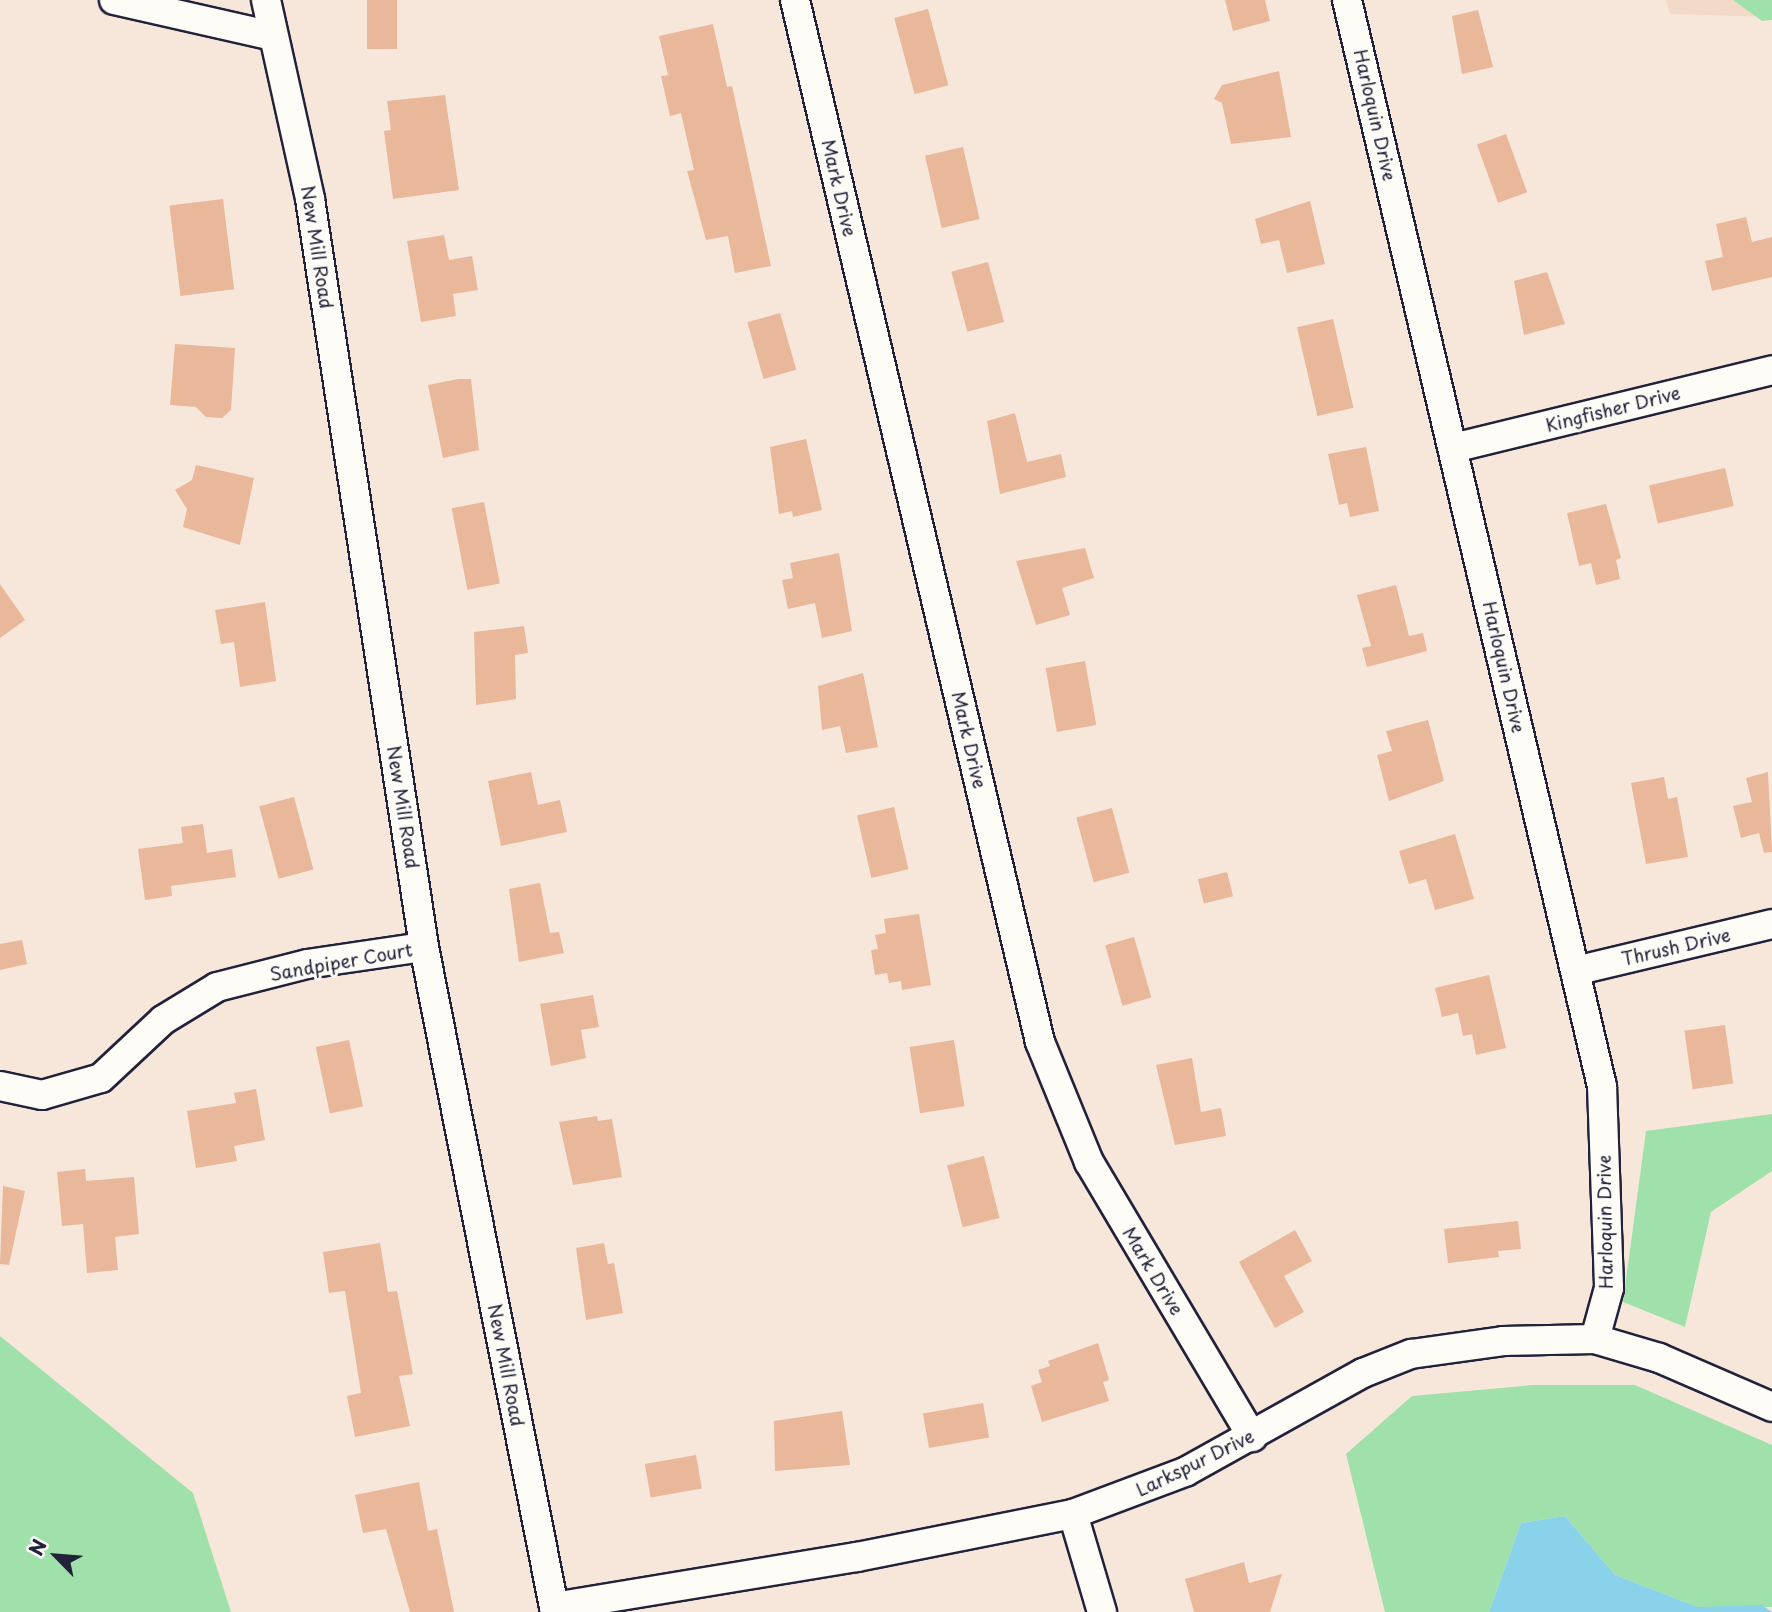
<!DOCTYPE html>
<html>
<head>
<meta charset="utf-8">
<style>
	body { margin:0 }
	#map { position:relative; width:1772px; height:1612px; overflow:hidden; background:#f7e7db; font-family:"Playpen Sans",sans-serif }
	div>[style] { position:absolute }
	.built>* { inset:0; background:#f3d9c8 }
	.green>* { inset:0; background:#a0e1ab }
	.water>* { inset:0; background:#89d2ea }
	.building>* { inset:0; background:#e9b79a; transform-origin:0 0 }
	.roads { filter:drop-shadow(2px 0 #22223b) drop-shadow(-2px 0 #22223b) drop-shadow(0 2px #22223b) drop-shadow(0 -2px #22223b) }
	.minor>* { height:28px; margin:-14px; padding:0 14px; transform-origin:14px; border-radius:14px; background:#fdfcf7 }
	span { translate:-50% -50%; white-space:nowrap; text-align:center; line-height:1.15; -webkit-text-stroke:6px #fdfcf7; paint-order:stroke }
	.street-label { font-size:18px; color:#22223b }
	.north { position:absolute; left:21px; top:1521px; width:70px; height:70px; -webkit-text-stroke:5px #fdfcf7; paint-order:stroke; rotate:295deg; font-size:19px; font-weight:700; line-height:28px; text-align:center; color:#22223b }
	.north::after { content:''; display:block; margin:auto; width:24px; height:32px; background:#22223b; clip-path:polygon(50% 0,100% 100%,50% 72%,0 100%) }
</style>
</head>
<body>
<div id="map">
	<div class="built">
		<i style="clip-path:polygon(1666px 0,1772px 0,1772px 17px,1670px 14px)"></i>
	</div>
	<div class="green">
		<i style="clip-path:polygon(1733px 0,1772px 0,1772px 20px,1762px 21px)"></i>
		<i style="clip-path:polygon(1772px 1114px,1772px 1171px,1711px 1212px,1685px 1327px,1623px 1302px,1646px 1131px)"></i>
		<i style="clip-path:polygon(0 1336px,193px 1493px,231px 1612px,0 1612px)"></i>
		<i style="clip-path:polygon(1533px 1385px,1635px 1385px,1772px 1445px,1772px 1607px,1698px 1607px,1615px 1575px,1565px 1516px,1521px 1523px,1489px 1612px,1385px 1612px,1346px 1454px,1412px 1396px)"></i>
	</div>
	<div class="water">
		<i style="clip-path:polygon(1565px 1516px,1615px 1575px,1698px 1607px,1762px 1605px,1772px 1612px,1489px 1612px,1521px 1523px)"></i>
	</div>
	<div class="building">
		<i style="left:367px;top:0;width:30px;height:49px"></i>
		<i style="clip-path:polygon(1225px 0,1265px 0,1270px 21px,1233px 31px)"></i>
		<i style="left:928px;top:9px;width:79px;height:35px;rotate:75deg"></i>
		<i style="clip-path:polygon(1478px 10px,1493px 67px,1462px 74px,1452px 16px)"></i>
		<i style="clip-path:polygon(713px 24px,727px 87px,732px 86px,771px 266px,735px 273px,728px 236px,706px 240px,687px 171px,694px 170px,681px 113px,670px 116px,661px 76px,668px 75px,659px 36px)"></i>
		<i style="clip-path:polygon(1279px 71px,1291px 137px,1231px 144px,1222px 103px,1214px 99px,1222px 85px)"></i>
		<i style="clip-path:polygon(445px 95px,459px 190px,393px 199px,384px 131px,391px 130px,387px 101px)"></i>
		<i style="left:1506px;top:134px;width:62px;height:31px;rotate:70deg"></i>
		<i style="left:963px;top:147px;width:74px;height:39px;rotate:77deg"></i>
		<i style="left:223px;top:199px;width:91px;height:54px;rotate:83deg"></i>
		<i style="clip-path:polygon(1310px 201px,1325px 264px,1287px 273px,1279px 240px,1261px 244px,1255px 219px)"></i>
		<i style="clip-path:polygon(1746px 217px,1752px 242px,1772px 237px,1772px 277px,1712px 291px,1705px 261px,1723px 257px,1716px 224px)"></i>
		<i style="clip-path:polygon(444px 235px,449px 260px,472px 256px,478px 290px,453px 294px,456px 316px,421px 322px,407px 241px)"></i>
		<i style="left:988px;top:262px;width:62px;height:38px;rotate:75deg"></i>
		<i style="clip-path:polygon(1547px 272px,1565px 324px,1524px 335px,1514px 281px)"></i>
		<i style="left:780px;top:313px;width:59px;height:34px;rotate:74deg"></i>
		<i style="left:1333px;top:319px;width:91px;height:37px;rotate:77deg"></i>
		<i style="clip-path:polygon(175px 344px,235px 348px,231px 410px,222px 418px,206px 417px,196px 407px,170px 405px)"></i>
		<i style="clip-path:polygon(458px 379px,471px 379px,479px 450px,443px 458px,428px 385px)"></i>
		<i style="clip-path:polygon(1015px 413px,1027px 462px,1061px 454px,1066px 477px,1000px 494px,987px 421px)"></i>
		<i style="clip-path:polygon(806px 439px,822px 510px,793px 517px,792px 511px,779px 514px,770px 447px)"></i>
		<i style="clip-path:polygon(1366px 447px,1379px 511px,1350px 517px,1347px 503px,1339px 505px,1328px 454px)"></i>
		<i style="clip-path:polygon(196px 465px,254px 478px,240px 545px,183px 527px,187px 509px,175px 490px,192px 480px)"></i>
		<i style="left:1725px;top:468px;width:39px;height:78px;rotate:77deg"></i>
		<i style="left:484px;top:502px;width:83px;height:33px;rotate:79deg"></i>
		<i style="clip-path:polygon(1606px 504px,1621px 558px,1616px 560px,1620px 579px,1596px 585px,1591px 563px,1579px 566px,1567px 513px)"></i>
		<i style="clip-path:polygon(1085px 548px,1094px 578px,1062px 588px,1070px 615px,1036px 625px,1016px 561px)"></i>
		<i style="clip-path:polygon(839px 553px,852px 631px,822px 638px,815px 603px,788px 609px,782px 580px,793px 578px,790px 563px)"></i>
		<i style="clip-path:polygon(0 584px,25px 620px,0 638px)"></i>
		<i style="clip-path:polygon(1396px 585px,1409px 636px,1423px 633px,1427px 651px,1367px 667px,1362px 648px,1371px 646px,1357px 595px)"></i>
		<i style="clip-path:polygon(265px 602px,276px 681px,240px 687px,234px 642px,221px 644px,215px 610px)"></i>
		<i style="clip-path:polygon(524px 626px,528px 653px,515px 655px,516px 699px,476px 705px,474px 632px)"></i>
		<i style="left:1085px;top:661px;width:65px;height:40px;rotate:80deg"></i>
		<i style="clip-path:polygon(863px 673px,878px 747px,846px 753px,840px 726px,822px 730px,818px 686px)"></i>
		<i style="clip-path:polygon(1428px 720px,1444px 781px,1389px 801px,1377px 755px,1392px 751px,1386px 731px)"></i>
		<i style="clip-path:polygon(531px 772px,538px 805px,560px 800px,567px 832px,501px 846px,488px 781px)"></i>
		<i style="clip-path:polygon(1768px 772px,1772px 852px,1764px 853px,1759px 833px,1741px 838px,1733px 806px,1752px 802px,1746px 778px)"></i>
		<i style="clip-path:polygon(1664px 777px,1668px 799px,1677px 797px,1688px 857px,1646px 864px,1631px 783px)"></i>
		<i style="left:294px;top:797px;width:75px;height:36px;rotate:75deg"></i>
		<i style="left:894px;top:807px;width:64px;height:38px;rotate:77deg"></i>
		<i style="left:1112px;top:808px;width:67px;height:37px;rotate:75deg"></i>
		<i style="clip-path:polygon(203px 824px,207px 853px,232px 849px,236px 877px,171px 886px,172px 896px,145px 900px,138px 849px,183px 843px,181px 827px)"></i>
		<i style="clip-path:polygon(1455px 834px,1474px 899px,1435px 910px,1426px 879px,1409px 884px,1399px 851px)"></i>
		<i style="left:1227px;top:872px;width:25px;height:30px;rotate:76deg"></i>
		<i style="clip-path:polygon(540px 883px,550px 933px,559px 932px,564px 953px,519px 962px,509px 889px)"></i>
		<i style="clip-path:polygon(919px 914px,931px 985px,902px 990px,901px 981px,889px 983px,887px 973px,875px 975px,871px 950px,878px 949px,875px 935px,886px 933px,884px 919px)"></i>
		<i style="left:1134px;top:937px;width:63px;height:30px;rotate:74deg"></i>
		<i style="clip-path:polygon(22px 940px,27px 964px,0 970px,0 944px)"></i>
		<i style="clip-path:polygon(1489px 975px,1506px 1048px,1476px 1055px,1472px 1034px,1463px 1036px,1458px 1013px,1442px 1017px,1435px 988px)"></i>
		<i style="clip-path:polygon(593px 995px,599px 1027px,581px 1030px,586px 1058px,551px 1066px,540px 1004px)"></i>
		<i style="left:1725px;top:1025px;width:59px;height:41px;rotate:82deg"></i>
		<i style="left:349px;top:1040px;width:68px;height:34px;rotate:78deg"></i>
		<i style="left:954px;top:1040px;width:67px;height:45px;rotate:81deg"></i>
		<i style="clip-path:polygon(1192px 1058px,1201px 1112px,1221px 1108px,1226px 1136px,1175px 1145px,1156px 1065px)"></i>
		<i style="clip-path:polygon(256px 1089px,265px 1140px,234px 1146px,237px 1161px,196px 1168px,187px 1111px,236px 1103px,234px 1093px)"></i>
		<i style="clip-path:polygon(597px 1116px,598px 1121px,612px 1119px,622px 1177px,573px 1185px,559px 1122px)"></i>
		<i style="left:984px;top:1156px;width:64px;height:38px;rotate:76deg"></i>
		<i style="clip-path:polygon(85px 1169px,86px 1181px,134px 1177px,139px 1234px,115px 1237px,118px 1270px,87px 1273px,83px 1224px,62px 1226px,57px 1172px)"></i>
		<i style="clip-path:polygon(3px 1186px,25px 1191px,9px 1265px,0 1264px)"></i>
		<i style="clip-path:polygon(1518px 1221px,1521px 1249px,1498px 1251px,1499px 1257px,1448px 1263px,1444px 1229px)"></i>
		<i style="clip-path:polygon(1295px 1230px,1312px 1261px,1284px 1276px,1304px 1312px,1275px 1328px,1239px 1262px)"></i>
		<i style="clip-path:polygon(380px 1243px,388px 1292px,397px 1291px,413px 1374px,399px 1376px,410px 1426px,355px 1437px,347px 1396px,361px 1393px,345px 1291px,329px 1293px,323px 1252px)"></i>
		<i style="clip-path:polygon(604px 1243px,608px 1264px,614px 1263px,623px 1313px,586px 1320px,576px 1248px)"></i>
		<i style="clip-path:polygon(1098px 1343px,1109px 1380px,1103px 1382px,1109px 1401px,1042px 1422px,1031px 1386px,1042px 1382px,1038px 1370px,1050px 1366px,1048px 1361px)"></i>
		<i style="left:983px;top:1403px;width:35px;height:61px;rotate:80deg"></i>
		<i style="clip-path:polygon(842px 1411px,850px 1465px,775px 1471px,774px 1421px)"></i>
		<i style="left:696px;top:1455px;width:34px;height:52px;rotate:80deg"></i>
		<i style="clip-path:polygon(419px 1482px,428px 1531px,437px 1529px,454px 1612px,410px 1612px,386px 1529px,363px 1533px,355px 1495px)"></i>
		<i style="clip-path:polygon(1244px 1562px,1249px 1583px,1282px 1574px,1270px 1612px,1194px 1612px,1185px 1579px)"></i>
	</div>
	<div class="roads">
		<div class="minor">
			<i style="left:114px;top:0;width:163px;rotate:12.8deg"></i>
			<i style="left:266px;top:0;width:204px;rotate:77.5deg"></i>
			<i style="left:310px;top:199px;width:757px;rotate:81.33deg"></i>
			<i style="left:424px;top:947px;width:678px;rotate:78.86deg"></i>
			<i style="left:795px;top:0;width:1070px;rotate:76.77deg"></i>
			<i style="left:1040px;top:1042px;width:130px;rotate:67.8deg"></i>
			<i style="left:1089px;top:1162px;width:320px;rotate:59.3deg"></i>
			<i style="left:1347px;top:0;width:1116px;rotate:76.79deg"></i>
			<i style="left:1602px;top:1086px;width:202px;rotate:88deg"></i>
			<i style="left:1609px;top:1288px;width:53px;rotate:105.4deg"></i>
			<i style="left:1453px;top:448px;width:328px;rotate:-13.7deg"></i>
			<i style="left:1579px;top:970px;width:198px;rotate:-13.4deg"></i>
			<i style="left:0;top:1086px;width:43px;rotate:12.1deg"></i>
			<i style="left:42px;top:1095px;width:61px;rotate:-16.1deg"></i>
			<i style="left:101px;top:1078px;width:85px;rotate:-43.1deg"></i>
			<i style="left:163px;top:1020px;width:63px;rotate:-31.4deg"></i>
			<i style="left:217px;top:987px;width:93px;rotate:-14.3deg"></i>
			<i style="left:307px;top:964px;width:118px;rotate:-8.3deg"></i>
			<i style="left:1073px;top:1514px;width:102px;rotate:73.5deg"></i>
			<i style="left:554px;top:1607px;width:307px;rotate:-9.4deg"></i>
			<i style="left:857px;top:1557px;width:220px;rotate:-11.3deg"></i>
			<i style="left:1073px;top:1514px;width:120px;rotate:-20.6deg"></i>
			<i style="left:1185px;top:1472px;width:204px;rotate:-29.1deg"></i>
			<i style="left:1363px;top:1373px;width:52px;rotate:-21.6deg"></i>
			<i style="left:1411px;top:1354px;width:93px;rotate:-8deg"></i>
			<i style="left:1503px;top:1341px;width:92px;rotate:-1.2deg"></i>
			<i style="left:1595px;top:1339px;width:67px;rotate:16.5deg"></i>
			<i style="left:1659px;top:1358px;width:123px;rotate:23.4deg"></i>
		</div>
	</div>
	<div class="street-label">
		<span style="left:1375px;top:115px;rotate:77deg">Harloquin Drive</span>
		<span style="left:839px;top:188px;rotate:77deg">Mark Drive</span>
		<span style="left:317px;top:247px;rotate:81deg">New Mill Road</span>
		<span style="left:1613px;top:409px;rotate:-14deg">Kingfisher Drive</span>
		<span style="left:1504px;top:667px;rotate:77deg">Harloquin Drive</span>
		<span style="left:969px;top:740px;rotate:77deg">Mark Drive</span>
		<span style="left:403px;top:807px;rotate:81deg">New Mill Road</span>
		<span style="left:1676px;top:947px;rotate:-13deg">Thrush Drive</span>
		<span style="left:341px;top:962px;rotate:-10deg">Sandpiper Court</span>
		<span style="left:1605px;top:1222px;rotate:-91deg">Harloquin Drive</span>
		<span style="left:1153px;top:1271px;rotate:59deg">Mark Drive</span>
		<span style="left:506px;top:1365px;rotate:79deg">New Mill Road</span>
		<span style="left:1195px;top:1463px;rotate:-26deg">Larkspur Drive</span>
	</div>
	<div class="north">N</div>
</div>
</body>
</html>
